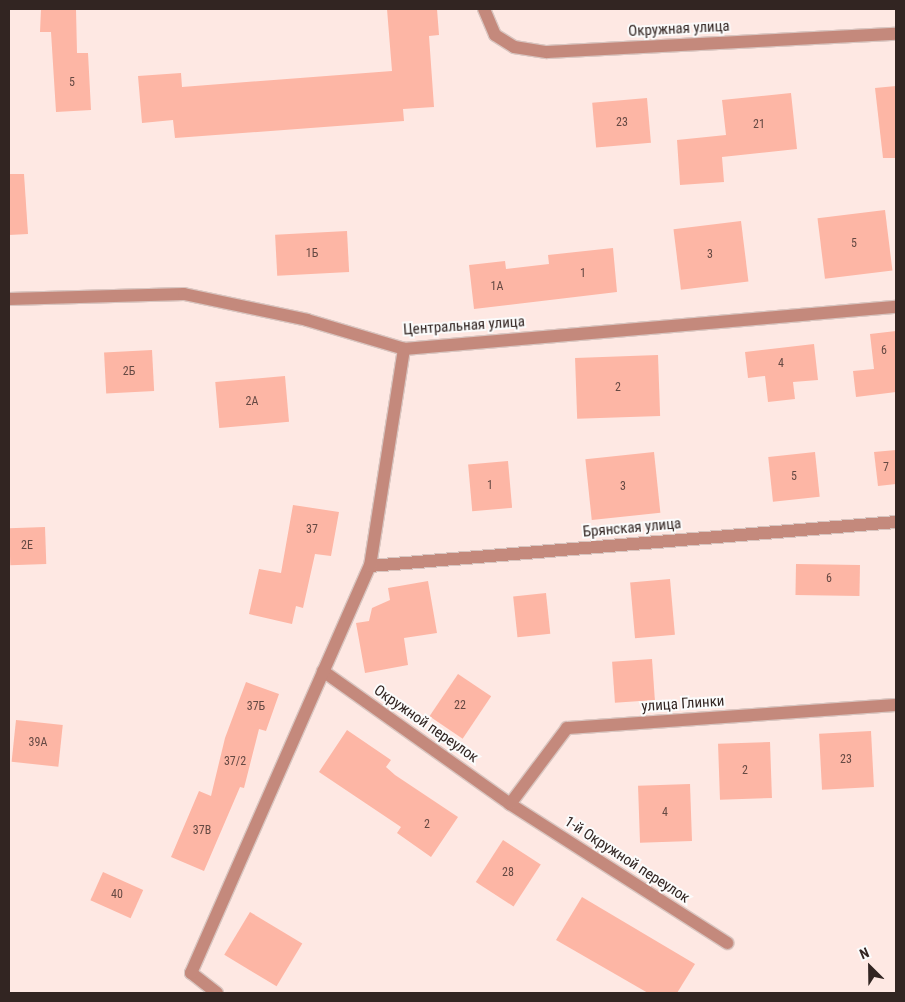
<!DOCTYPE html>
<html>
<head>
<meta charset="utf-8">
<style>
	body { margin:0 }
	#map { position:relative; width:905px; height:1002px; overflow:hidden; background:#fee8e3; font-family:"Roboto Condensed",sans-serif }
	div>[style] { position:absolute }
	.building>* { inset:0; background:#fdb6a5; transform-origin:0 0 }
	.roads { filter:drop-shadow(1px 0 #d9c5c0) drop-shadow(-1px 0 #d9c5c0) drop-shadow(0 1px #d9c5c0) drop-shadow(0 -1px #d9c5c0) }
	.street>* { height:12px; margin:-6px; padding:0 6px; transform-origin:6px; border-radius:6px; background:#c4897c }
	span { translate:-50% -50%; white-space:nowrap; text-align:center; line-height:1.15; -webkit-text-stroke:4px #fbfbfb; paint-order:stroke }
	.number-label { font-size:12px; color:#654943 }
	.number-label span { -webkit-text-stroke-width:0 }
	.street-label { font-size:15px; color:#322522 }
	.frame { position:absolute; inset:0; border:10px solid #322522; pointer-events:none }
	.north { position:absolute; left:845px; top:942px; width:50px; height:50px; -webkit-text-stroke:4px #fbfbfb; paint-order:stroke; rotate:337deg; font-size:14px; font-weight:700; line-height:20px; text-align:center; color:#322522 }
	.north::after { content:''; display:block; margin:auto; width:18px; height:22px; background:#322522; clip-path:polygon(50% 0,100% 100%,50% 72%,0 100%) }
</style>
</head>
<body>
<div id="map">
	<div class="building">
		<i style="clip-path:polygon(41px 9px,76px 9px,77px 53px,88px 53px,91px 110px,56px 112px,51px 32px,40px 32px)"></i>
		<i style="clip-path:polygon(387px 9px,437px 9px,439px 35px,429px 36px,434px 107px,403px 109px,404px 121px,175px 138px,173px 120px,142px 123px,138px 76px,181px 73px,182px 87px,392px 71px)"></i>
		<i style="clip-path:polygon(896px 86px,896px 158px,883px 158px,875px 88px)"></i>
		<i style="clip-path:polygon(791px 93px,797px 149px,722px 157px,724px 182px,680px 185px,677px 140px,726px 135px,722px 100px)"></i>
		<i style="left:647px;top:98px;width:45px;height:55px;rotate:85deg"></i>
		<i style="clip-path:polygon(9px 174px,24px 174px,28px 234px,9px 235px)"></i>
		<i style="left:885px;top:210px;width:61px;height:68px;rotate:83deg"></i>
		<i style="left:741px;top:221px;width:61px;height:68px;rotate:83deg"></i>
		<i style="left:347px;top:231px;width:41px;height:72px;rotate:87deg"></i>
		<i style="clip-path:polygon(613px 248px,617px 292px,474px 309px,469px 265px,505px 261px,506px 269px,549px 264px,548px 255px)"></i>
		<i style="clip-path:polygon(896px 331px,896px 392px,856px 397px,853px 371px,874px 369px,870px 334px)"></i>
		<i style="clip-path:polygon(814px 344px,818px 380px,793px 382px,795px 399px,768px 402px,765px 376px,748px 378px,745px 352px)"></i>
		<i style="left:152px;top:350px;width:41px;height:48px;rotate:87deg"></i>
		<i style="left:658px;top:355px;width:61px;height:83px;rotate:88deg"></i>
		<i style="left:285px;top:376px;width:46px;height:70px;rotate:85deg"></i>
		<i style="clip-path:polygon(896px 450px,896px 484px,878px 486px,874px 452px)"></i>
		<i style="left:654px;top:452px;width:61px;height:69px;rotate:84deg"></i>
		<i style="left:815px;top:452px;width:45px;height:47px;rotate:84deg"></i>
		<i style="left:508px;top:461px;width:47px;height:40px;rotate:85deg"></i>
		<i style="clip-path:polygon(293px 505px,339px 512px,331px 556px,315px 554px,303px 608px,296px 606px,292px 624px,249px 614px,259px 569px,281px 573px)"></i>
		<i style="left:45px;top:527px;width:37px;height:36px;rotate:88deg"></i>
		<i style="left:796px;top:564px;width:64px;height:31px;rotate:1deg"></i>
		<i style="left:670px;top:579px;width:56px;height:40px;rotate:85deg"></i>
		<i style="clip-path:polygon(428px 581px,437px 633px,404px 638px,408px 665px,365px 673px,356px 623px,369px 621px,372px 608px,390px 600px,388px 588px)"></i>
		<i style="left:546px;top:593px;width:41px;height:33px;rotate:84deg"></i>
		<i style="left:652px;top:659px;width:41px;height:40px;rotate:86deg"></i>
		<i style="left:458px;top:674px;width:40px;height:51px;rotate:34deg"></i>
		<i style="clip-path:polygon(246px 682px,279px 694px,266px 731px,259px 729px,244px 788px,240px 787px,204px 871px,171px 857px,199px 791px,211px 796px,225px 738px)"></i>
		<i style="left:16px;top:720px;width:47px;height:42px;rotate:6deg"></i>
		<i style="clip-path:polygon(347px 730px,391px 760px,386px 767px,395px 775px,458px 817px,431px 857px,397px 833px,401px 827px,319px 772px)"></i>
		<i style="left:871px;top:731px;width:56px;height:52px;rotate:87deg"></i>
		<i style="left:770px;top:742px;width:56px;height:52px;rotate:88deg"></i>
		<i style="left:690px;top:784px;width:57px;height:52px;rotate:88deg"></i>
		<i style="left:503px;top:840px;width:45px;height:50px;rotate:33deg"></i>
		<i style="left:103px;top:872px;width:44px;height:31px;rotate:24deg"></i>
		<i style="clip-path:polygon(582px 897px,695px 964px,677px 993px,648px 993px,556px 940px)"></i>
		<i style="left:250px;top:912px;width:61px;height:50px;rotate:31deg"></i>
	</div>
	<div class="roads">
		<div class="street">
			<i style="left:484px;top:9px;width:28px;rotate:67deg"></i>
			<i style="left:495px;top:35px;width:22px;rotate:32deg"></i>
			<i style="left:514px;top:47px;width:33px;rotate:9deg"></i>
			<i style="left:547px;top:52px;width:349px;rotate:-3deg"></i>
			<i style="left:9px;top:299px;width:175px;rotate:-1.6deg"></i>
			<i style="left:184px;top:294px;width:126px;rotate:11.9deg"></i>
			<i style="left:307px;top:320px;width:101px;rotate:16.6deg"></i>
			<i style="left:404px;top:349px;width:494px;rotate:-4.9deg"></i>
			<i style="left:370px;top:566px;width:528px;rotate:-4.78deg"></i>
			<i style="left:323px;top:671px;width:229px;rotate:35.4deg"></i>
			<i style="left:510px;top:804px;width:258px;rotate:32.6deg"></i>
			<i style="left:510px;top:804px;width:95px;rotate:-53.1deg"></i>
			<i style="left:567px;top:728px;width:330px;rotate:-4deg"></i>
			<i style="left:217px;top:993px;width:33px;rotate:-142deg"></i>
			<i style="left:191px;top:973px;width:445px;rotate:-66.3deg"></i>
			<i style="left:370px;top:566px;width:220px;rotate:-81.1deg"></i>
		</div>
	</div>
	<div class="number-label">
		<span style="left:72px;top:83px">5</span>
		<span style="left:622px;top:123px">23</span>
		<span style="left:759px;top:125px">21</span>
		<span style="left:854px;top:244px">5</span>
		<span style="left:312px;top:254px">1Б</span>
		<span style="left:710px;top:255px">3</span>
		<span style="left:583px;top:274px">1</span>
		<span style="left:497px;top:287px">1А</span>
		<span style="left:884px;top:351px">6</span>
		<span style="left:781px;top:364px">4</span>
		<span style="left:129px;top:372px">2Б</span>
		<span style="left:618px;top:388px">2</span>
		<span style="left:252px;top:402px">2А</span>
		<span style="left:886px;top:468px">7</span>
		<span style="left:794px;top:477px">5</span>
		<span style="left:490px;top:486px">1</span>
		<span style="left:623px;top:487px">3</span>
		<span style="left:312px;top:530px">37</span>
		<span style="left:27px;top:546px">2Е</span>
		<span style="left:829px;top:579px">6</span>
		<span style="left:460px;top:706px">22</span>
		<span style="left:256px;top:707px">37Б</span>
		<span style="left:38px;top:743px">39А</span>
		<span style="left:846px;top:760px">23</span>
		<span style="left:235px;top:762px">37/2</span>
		<span style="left:745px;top:771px">2</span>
		<span style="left:665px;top:813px">4</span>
		<span style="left:427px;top:825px">2</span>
		<span style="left:202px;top:831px">37В</span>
		<span style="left:508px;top:873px">28</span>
		<span style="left:117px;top:895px">40</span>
	</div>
	<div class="street-label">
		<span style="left:679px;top:29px;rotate:-3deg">Окружная улица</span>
		<span style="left:464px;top:326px;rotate:-4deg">Центральная улица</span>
		<span style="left:632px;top:528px;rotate:-5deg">Брянская улица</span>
		<span style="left:683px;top:704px;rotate:-4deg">улица Глинки</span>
		<span style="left:426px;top:724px;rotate:35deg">Окружной переулок</span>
		<span style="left:627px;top:860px;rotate:33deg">1-й Окружной переулок</span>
	</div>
	<div class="frame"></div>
	<div class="north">N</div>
</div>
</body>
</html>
